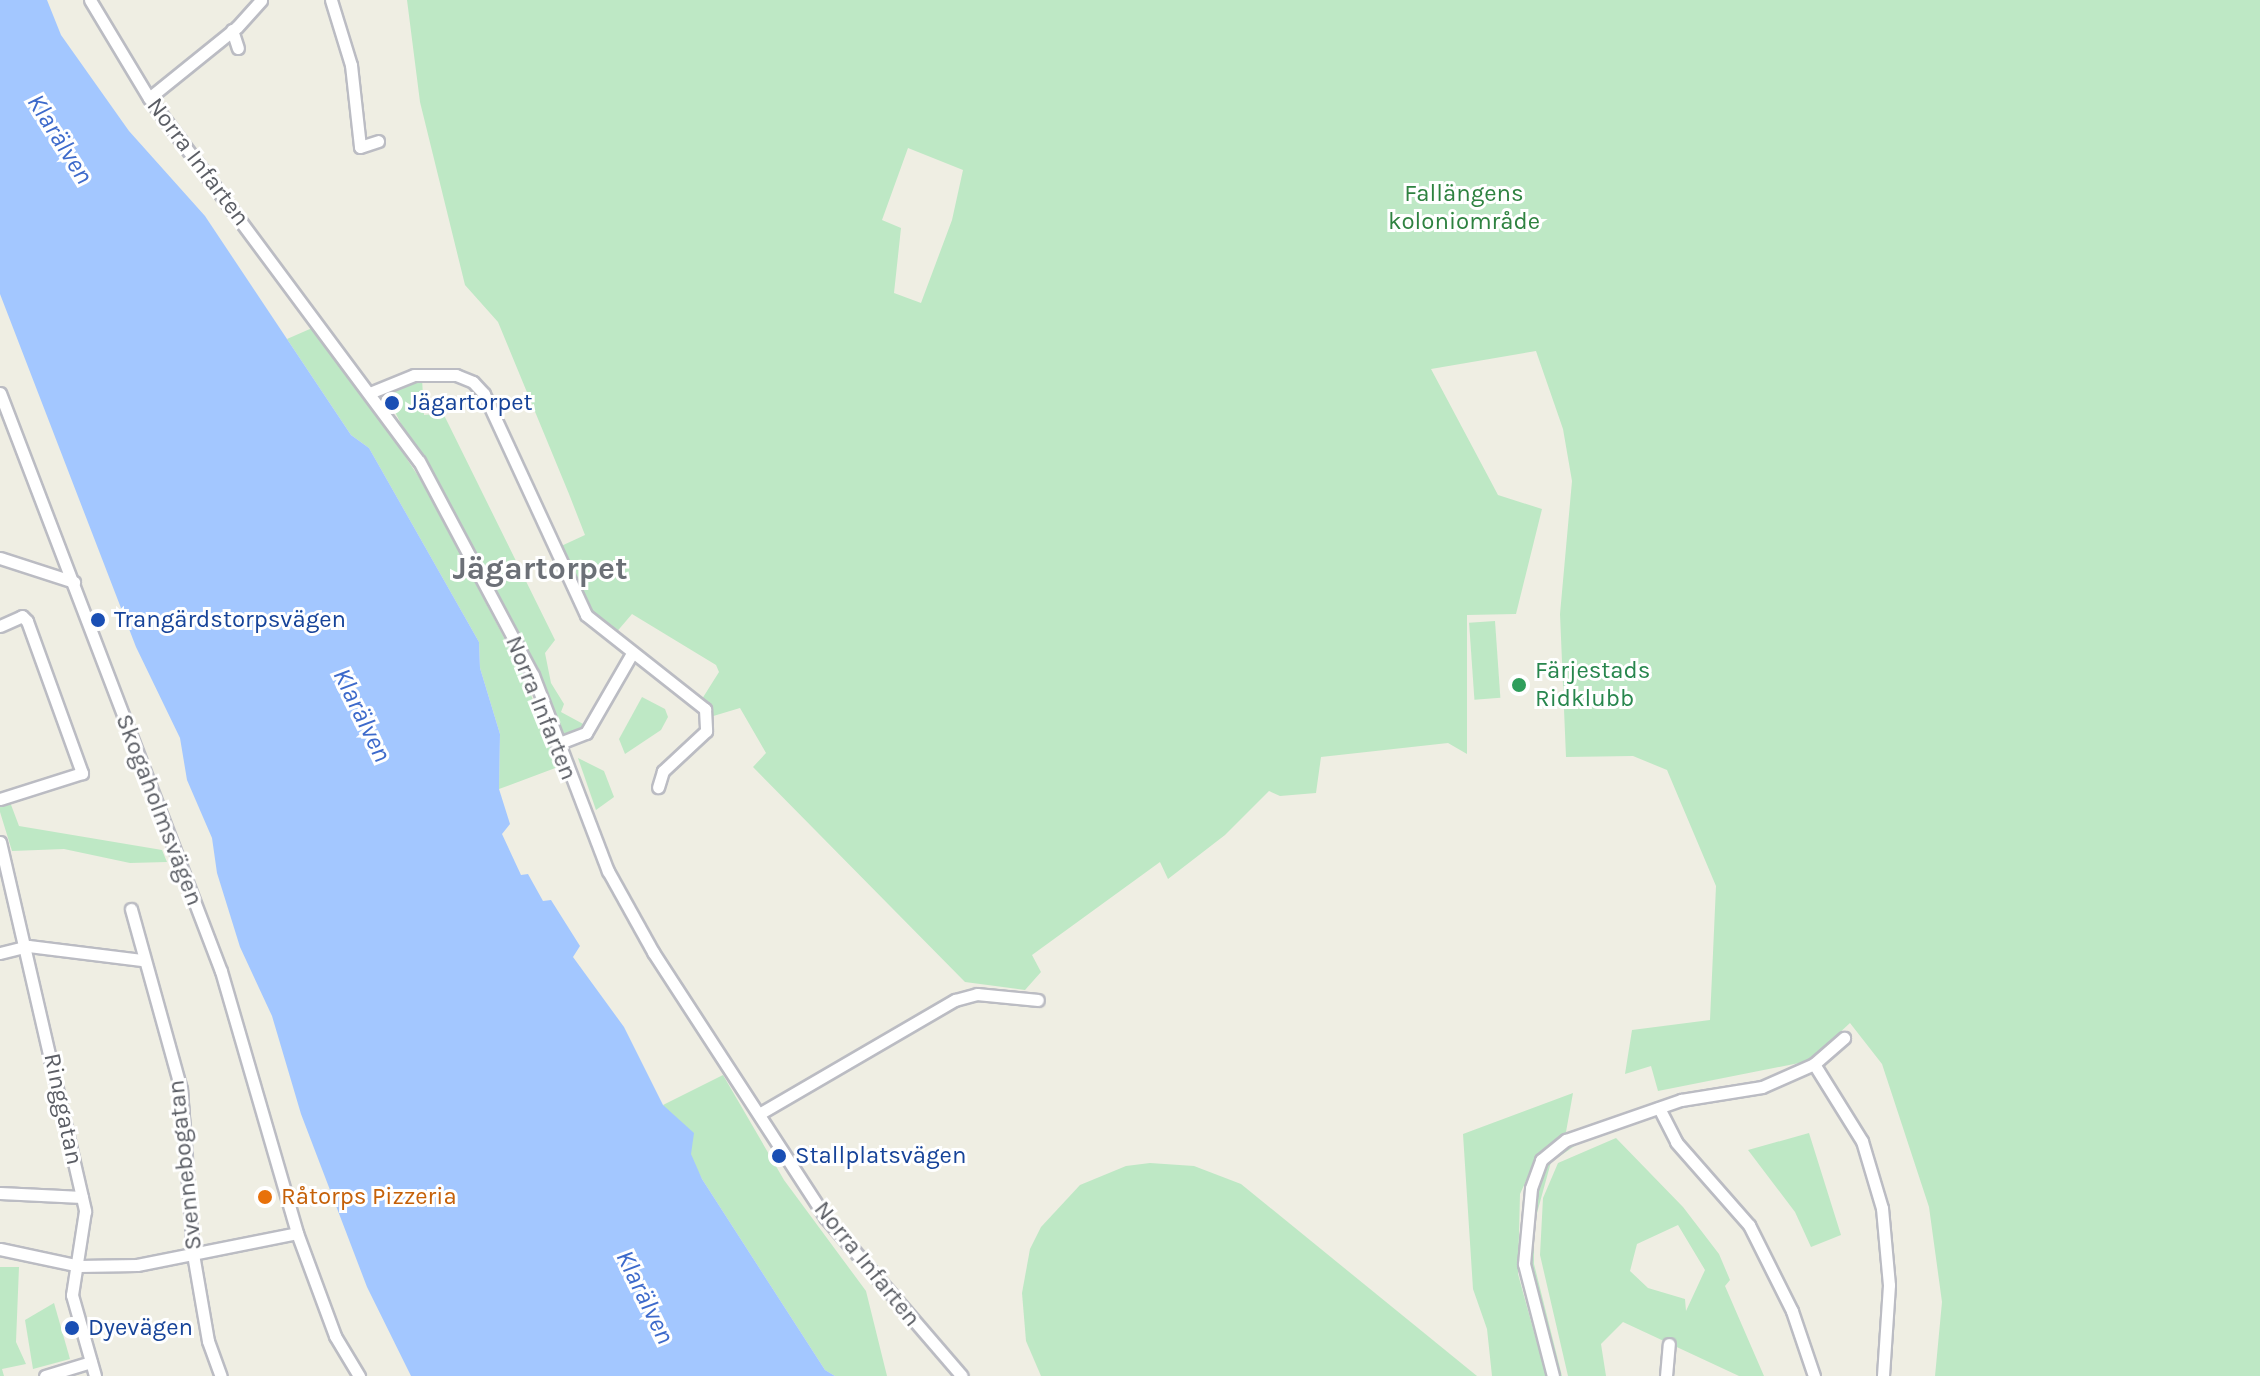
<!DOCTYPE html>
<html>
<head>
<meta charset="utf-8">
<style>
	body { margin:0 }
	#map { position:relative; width:2260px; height:1376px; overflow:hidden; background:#efeee3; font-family:Karla,sans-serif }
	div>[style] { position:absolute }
	.green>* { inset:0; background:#bee8c5; transform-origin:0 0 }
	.water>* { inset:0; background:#a3c7ff }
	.roads { filter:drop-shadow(2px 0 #bbbcc3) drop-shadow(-2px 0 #bbbcc3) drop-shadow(0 2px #bbbcc3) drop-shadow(0 -2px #bbbcc3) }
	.minor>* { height:11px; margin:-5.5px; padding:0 5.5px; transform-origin:5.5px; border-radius:5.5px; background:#fff }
	.dots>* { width:22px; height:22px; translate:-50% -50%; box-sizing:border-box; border:4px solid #fff; border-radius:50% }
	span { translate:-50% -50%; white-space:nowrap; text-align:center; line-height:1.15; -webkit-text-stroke:6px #fff; paint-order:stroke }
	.street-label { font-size:24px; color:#5b5e65 }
	.park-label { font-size:24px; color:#2e8240 }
	.transit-label { font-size:24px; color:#164399 }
	.left { translate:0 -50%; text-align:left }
	.leisure-label { font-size:24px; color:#27864d }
	.food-label { font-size:24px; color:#c56008 }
	.water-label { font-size:26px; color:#3d6acb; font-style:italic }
	.district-label { font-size:32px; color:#6c7077; font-weight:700 }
</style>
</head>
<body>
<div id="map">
	<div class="green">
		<i style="clip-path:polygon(evenodd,407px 0,2260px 0,2260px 1376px,1935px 1376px,1942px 1302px,1929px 1207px,1882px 1064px,1850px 1023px,1809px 1061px,1658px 1091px,1651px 1066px,1625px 1074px,1632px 1030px,1710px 1020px,1716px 886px,1667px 770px,1633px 756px,1566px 757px,1560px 614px,1572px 481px,1563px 429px,1536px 351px,1431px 369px,1498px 495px,1542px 509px,1516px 614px,1467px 615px,1467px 754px,1448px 743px,1321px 757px,1316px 793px,1280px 796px,1269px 791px,1225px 835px,1168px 879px,1160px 862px,1032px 955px,1041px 972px,1025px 990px,965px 982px,753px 767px,766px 753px,740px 708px,710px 717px,702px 699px,719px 672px,716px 665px,632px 614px,614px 635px,591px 613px,559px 547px,585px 535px,569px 494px,498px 322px,465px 285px,420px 102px,407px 0,908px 148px,963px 170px,952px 220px,921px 303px,894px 293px,901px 228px,882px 220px,908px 148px)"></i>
		<i style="clip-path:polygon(319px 325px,426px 488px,524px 676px,558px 767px,499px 789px,500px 734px,480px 668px,479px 642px,369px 448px,351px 435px,287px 339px)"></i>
		<i style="clip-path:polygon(422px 378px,424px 415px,443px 413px,555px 640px,545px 653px,551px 683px,564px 704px,561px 712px,585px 725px,577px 733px,557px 734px,383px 388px)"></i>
		<i style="left:1495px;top:621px;width:77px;height:26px;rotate:86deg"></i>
		<i style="clip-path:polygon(642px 697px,665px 709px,668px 717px,661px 730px,625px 754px,619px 739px)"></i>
		<i style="clip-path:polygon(578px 758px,604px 771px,614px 797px,596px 810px)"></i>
		<i style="clip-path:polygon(10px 802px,19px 826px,162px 850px,167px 862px,130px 863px,64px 849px,12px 851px,0 812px,0 805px)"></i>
		<i style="clip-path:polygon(723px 1075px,784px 1180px,866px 1291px,887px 1376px,835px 1376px,825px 1370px,702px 1179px,663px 1105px)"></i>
		<i style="clip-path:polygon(1573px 1093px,1566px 1132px,1539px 1153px,1520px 1194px,1518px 1274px,1546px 1376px,1492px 1376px,1487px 1329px,1473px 1289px,1463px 1134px)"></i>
		<i style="clip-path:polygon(1809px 1133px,1841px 1235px,1811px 1247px,1795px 1212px,1748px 1150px)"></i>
		<i style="clip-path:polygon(evenodd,1616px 1138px,1683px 1207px,1719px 1254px,1730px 1280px,1725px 1286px,1764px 1376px,1739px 1376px,1623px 1322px,1601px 1344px,1606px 1376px,1568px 1376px,1540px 1255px,1543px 1198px,1558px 1163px,1616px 1138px,1678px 1225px,1705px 1270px,1686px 1311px,1685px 1299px,1648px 1288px,1630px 1271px,1637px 1244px,1678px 1225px)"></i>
		<i style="clip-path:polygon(1585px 1139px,1551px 1162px,1534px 1224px,1534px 1264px,1562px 1376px,1558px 1376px,1530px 1264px,1530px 1224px,1540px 1174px,1548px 1160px)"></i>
		<i style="clip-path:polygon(1150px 1163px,1194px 1166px,1241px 1184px,1477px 1376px,1041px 1376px,1026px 1341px,1022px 1293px,1030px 1249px,1041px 1227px,1080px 1185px,1126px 1166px)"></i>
		<i style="clip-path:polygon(0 1267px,19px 1267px,16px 1342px,26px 1364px,2px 1369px,4px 1376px,0 1376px)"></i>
		<i style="clip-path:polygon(54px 1303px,70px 1359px,33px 1369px,25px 1320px)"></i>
	</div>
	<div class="water">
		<i style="clip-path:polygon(0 0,47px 0,61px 35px,129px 131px,205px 216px,351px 435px,369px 448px,479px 642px,480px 668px,500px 734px,499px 789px,510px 824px,502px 834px,521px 875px,528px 874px,543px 901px,551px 900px,580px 946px,573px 957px,624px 1027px,663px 1105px,694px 1133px,691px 1154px,702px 1179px,825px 1370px,835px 1376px,411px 1376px,367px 1287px,301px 1114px,272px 1016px,240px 947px,217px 873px,212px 838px,187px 780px,180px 738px,136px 647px,0 294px)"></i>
	</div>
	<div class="roads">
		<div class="minor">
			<i style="left:90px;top:0;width:114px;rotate:59deg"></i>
			<i style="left:149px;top:98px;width:452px;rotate:53.4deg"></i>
			<i style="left:419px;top:461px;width:242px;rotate:62deg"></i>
			<i style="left:533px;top:675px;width:210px;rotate:69.1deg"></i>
			<i style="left:608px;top:871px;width:93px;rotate:60.9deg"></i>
			<i style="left:653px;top:952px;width:317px;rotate:57deg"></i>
			<i style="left:826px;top:1218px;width:208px;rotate:49.3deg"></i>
			<i style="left:331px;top:0;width:68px;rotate:72.9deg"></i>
			<i style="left:351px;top:65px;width:82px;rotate:83.7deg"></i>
			<i style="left:360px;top:147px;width:19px;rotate:-18deg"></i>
			<i style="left:232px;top:30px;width:19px;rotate:72deg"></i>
			<i style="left:149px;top:98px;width:113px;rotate:-38.9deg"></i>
			<i style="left:237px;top:27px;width:36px;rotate:-48deg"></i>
			<i style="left:372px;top:392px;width:45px;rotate:-22deg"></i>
			<i style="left:414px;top:375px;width:42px"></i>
			<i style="left:456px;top:375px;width:18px;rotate:22deg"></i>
			<i style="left:473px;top:382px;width:16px;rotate:47deg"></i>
			<i style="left:484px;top:394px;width:243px;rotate:65.2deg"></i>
			<i style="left:586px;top:615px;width:152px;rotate:38.3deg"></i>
			<i style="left:705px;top:709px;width:22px;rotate:87deg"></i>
			<i style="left:706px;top:731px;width:59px;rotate:137.1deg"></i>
			<i style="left:663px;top:771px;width:17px;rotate:107deg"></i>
			<i style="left:0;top:393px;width:619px;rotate:69.08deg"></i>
			<i style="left:221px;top:971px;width:273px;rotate:73.8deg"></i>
			<i style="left:297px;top:1233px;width:110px;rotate:69.7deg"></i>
			<i style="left:335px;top:1336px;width:47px;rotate:59deg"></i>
			<i style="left:0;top:558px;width:78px;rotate:18deg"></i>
			<i style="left:0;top:626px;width:24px;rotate:-24deg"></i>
			<i style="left:22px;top:616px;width:7px;rotate:45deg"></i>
			<i style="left:27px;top:621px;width:162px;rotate:70.1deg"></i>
			<i style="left:82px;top:773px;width:86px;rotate:162.4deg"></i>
			<i style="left:557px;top:744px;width:31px;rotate:-21deg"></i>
			<i style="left:586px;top:733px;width:90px;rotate:-60deg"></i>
			<i style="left:0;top:842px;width:379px;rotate:77deg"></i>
			<i style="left:85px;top:1211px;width:85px;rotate:98.8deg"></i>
			<i style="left:72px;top:1295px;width:84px;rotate:74.1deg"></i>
			<i style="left:131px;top:909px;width:187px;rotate:74.5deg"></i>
			<i style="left:181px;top:1089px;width:165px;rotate:85.8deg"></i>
			<i style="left:193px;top:1254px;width:88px;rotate:80.2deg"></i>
			<i style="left:208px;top:1341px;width:37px;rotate:70deg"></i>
			<i style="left:0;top:953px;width:29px;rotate:-14deg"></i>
			<i style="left:28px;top:946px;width:115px;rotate:7deg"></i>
			<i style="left:1814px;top:1064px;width:91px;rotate:58.1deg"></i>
			<i style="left:1862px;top:1141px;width:70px;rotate:73.4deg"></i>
			<i style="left:1882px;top:1208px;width:77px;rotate:84.8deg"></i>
			<i style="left:1889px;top:1285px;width:91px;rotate:93.8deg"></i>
			<i style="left:1659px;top:1108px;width:38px;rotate:63deg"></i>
			<i style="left:1676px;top:1142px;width:111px;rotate:48.7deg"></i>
			<i style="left:1749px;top:1225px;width:96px;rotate:63.4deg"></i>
			<i style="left:1792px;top:1311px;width:69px;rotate:71.3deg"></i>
			<i style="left:759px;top:1114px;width:227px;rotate:-30.2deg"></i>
			<i style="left:955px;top:1000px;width:23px;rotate:-15deg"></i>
			<i style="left:977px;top:994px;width:61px;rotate:5.6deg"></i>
			<i style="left:0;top:1193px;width:82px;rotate:2.8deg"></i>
			<i style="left:0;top:1249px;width:81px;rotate:12.1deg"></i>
			<i style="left:79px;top:1266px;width:58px;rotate:-1deg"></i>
			<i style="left:137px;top:1265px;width:163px;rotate:-11.3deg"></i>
			<i style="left:45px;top:1376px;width:48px;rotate:-16.9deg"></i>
			<i style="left:1553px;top:1376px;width:116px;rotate:-104.5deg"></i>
			<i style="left:1524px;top:1264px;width:76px;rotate:-84.7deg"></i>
			<i style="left:1531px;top:1188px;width:30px;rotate:-70deg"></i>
			<i style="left:1541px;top:1160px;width:32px;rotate:-39deg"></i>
			<i style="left:1566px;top:1140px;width:122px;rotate:-19.2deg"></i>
			<i style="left:1681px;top:1100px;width:82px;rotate:-9.1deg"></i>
			<i style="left:1762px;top:1087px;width:57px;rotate:-23.9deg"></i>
			<i style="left:1814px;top:1064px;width:40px;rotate:-41deg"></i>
			<i style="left:1666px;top:1376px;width:32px;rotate:-85deg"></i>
		</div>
	</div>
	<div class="dots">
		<i style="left:392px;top:403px;background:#1a4fb4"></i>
		<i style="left:98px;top:620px;background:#1a4fb4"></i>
		<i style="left:1519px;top:685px;background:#2e9e5b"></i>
		<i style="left:779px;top:1156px;background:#1a4fb4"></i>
		<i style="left:265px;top:1197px;background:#e8710a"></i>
		<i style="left:72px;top:1328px;background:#1a4fb4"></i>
	</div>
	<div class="street-label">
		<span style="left:198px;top:162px;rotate:53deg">Norra Infarten</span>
		<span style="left:541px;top:708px;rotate:68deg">Norra Infarten</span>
		<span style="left:159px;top:810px;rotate:69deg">Skogaholmsvägen</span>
		<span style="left:63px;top:1109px;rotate:78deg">Ringgatan</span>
		<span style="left:185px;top:1165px;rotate:-96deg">Svennebogatan</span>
		<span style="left:867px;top:1264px;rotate:51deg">Norra Infarten</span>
	</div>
	<div class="park-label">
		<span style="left:1464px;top:208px">Fallängens<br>koloniområde</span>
	</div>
	<div class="transit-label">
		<span class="left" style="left:408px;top:403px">Jägartorpet</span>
		<span class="left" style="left:114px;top:620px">Trangärdstorpsvägen</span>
		<span class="left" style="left:795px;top:1156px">Stallplatsvägen</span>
		<span class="left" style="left:88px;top:1328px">Dyevägen</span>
	</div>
	<div class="leisure-label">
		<span class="left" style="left:1535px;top:685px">Färjestads<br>Ridklubb</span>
	</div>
	<div class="food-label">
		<span class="left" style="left:281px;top:1197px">Råtorps Pizzeria</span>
	</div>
	<div class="water-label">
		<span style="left:60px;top:139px;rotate:58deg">Klarälven</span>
		<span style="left:362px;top:715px;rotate:64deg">Klarälven</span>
		<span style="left:645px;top:1297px;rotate:64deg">Klarälven</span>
	</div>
	<div class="district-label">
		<span style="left:540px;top:569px">Jägartorpet</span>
	</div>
</div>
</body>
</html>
